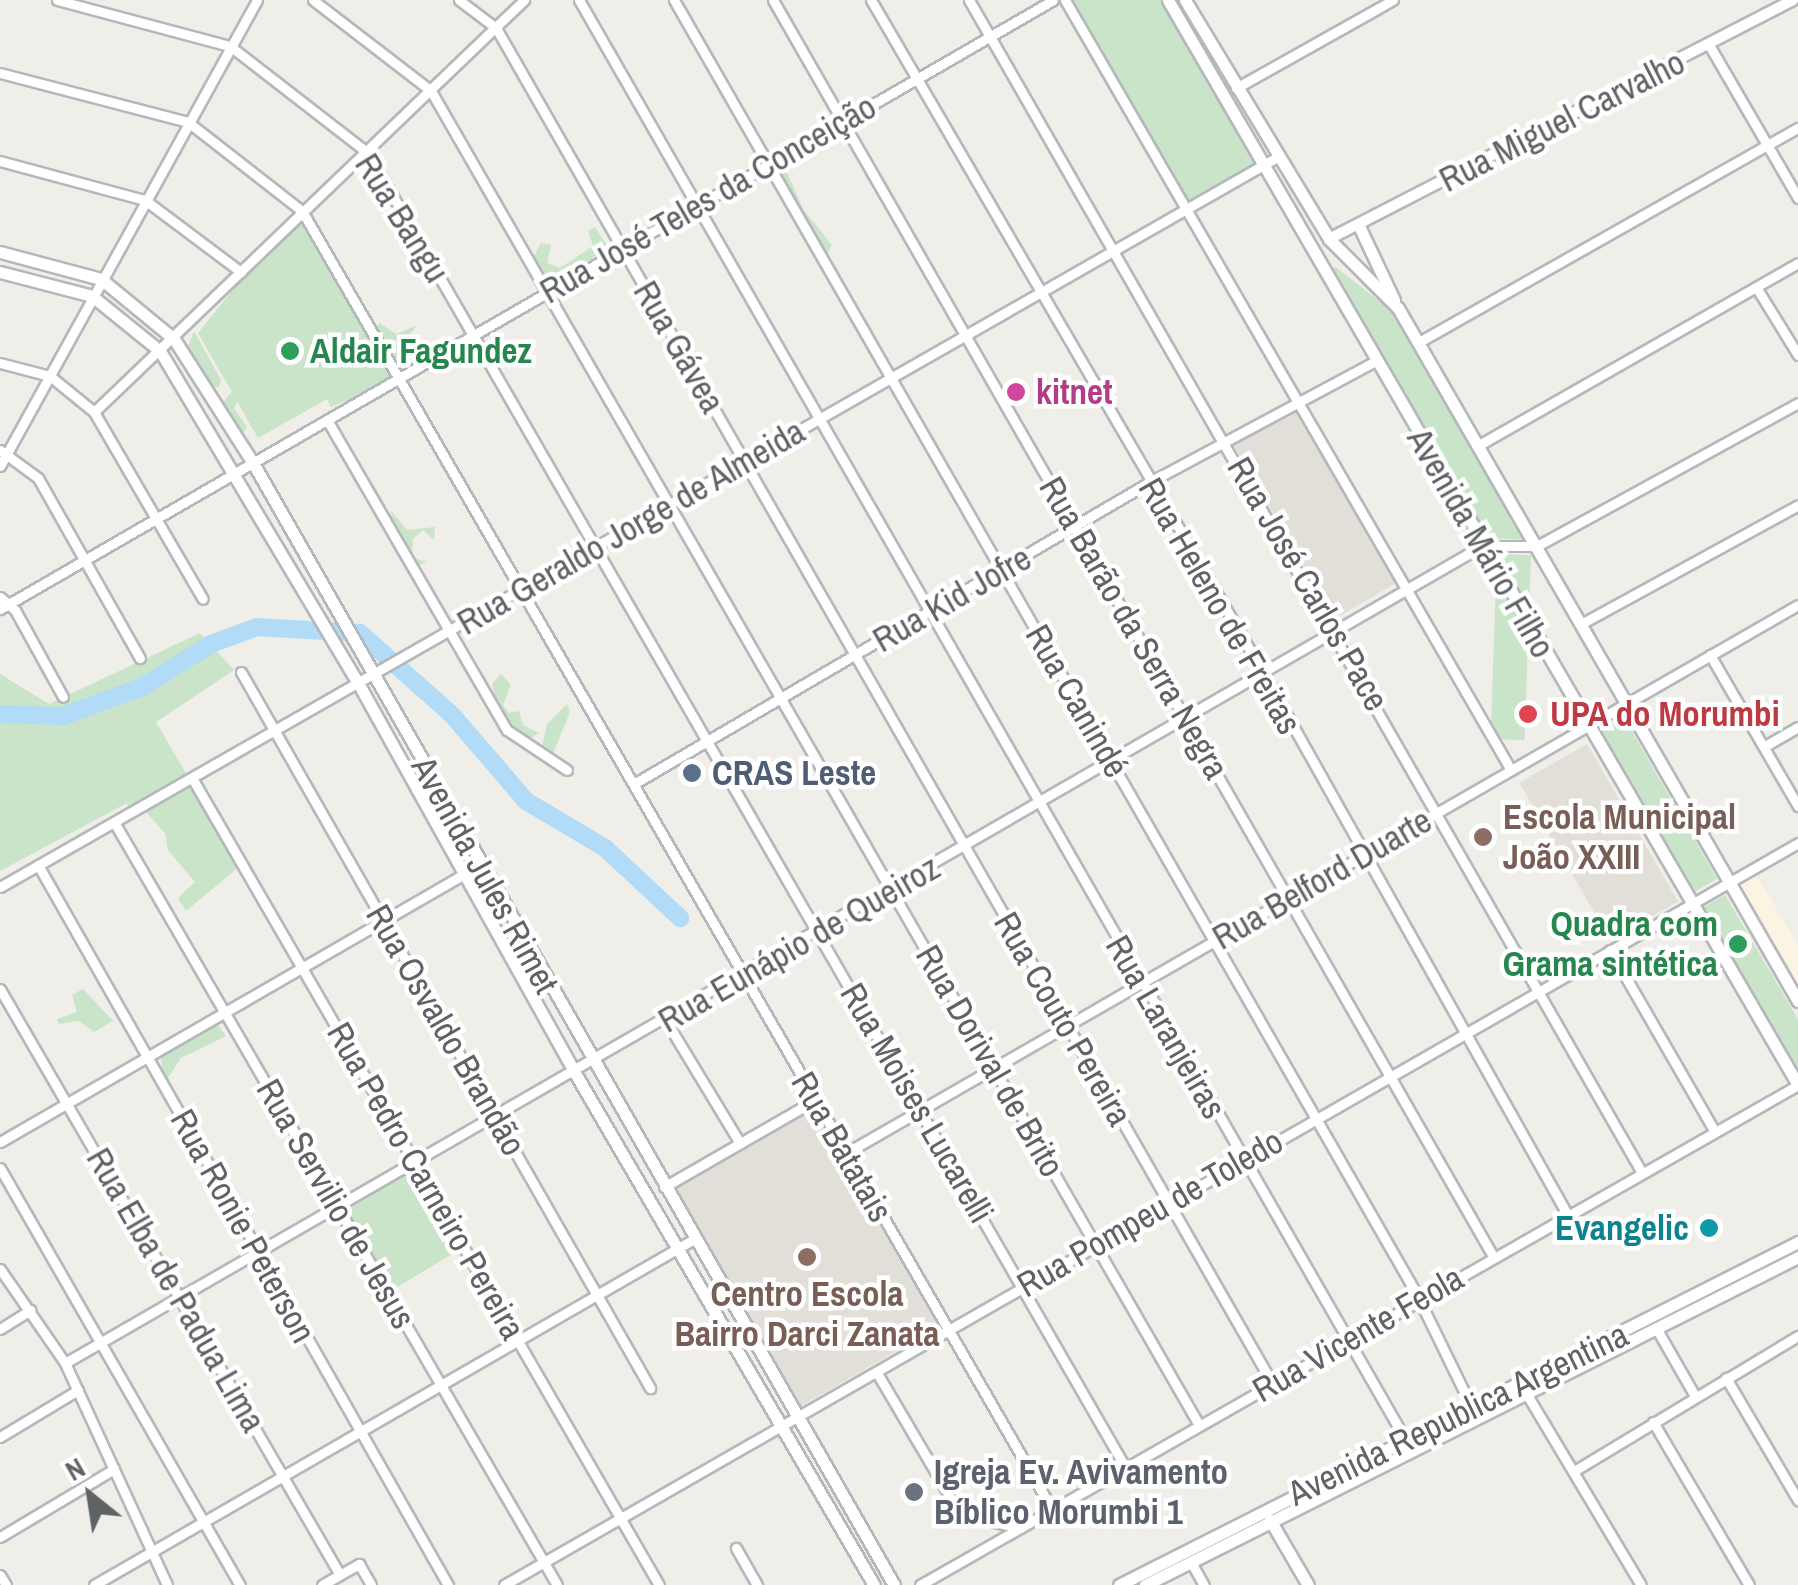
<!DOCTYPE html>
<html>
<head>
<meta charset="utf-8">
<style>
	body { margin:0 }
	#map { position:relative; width:1798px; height:1585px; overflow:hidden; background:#efeee8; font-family:"Archivo Narrow",sans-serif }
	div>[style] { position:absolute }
	.commercial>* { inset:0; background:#fbf4e2 }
	.education>* { inset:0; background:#e2dfd9; transform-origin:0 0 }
	.green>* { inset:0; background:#c9e4c8; transform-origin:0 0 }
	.river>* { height:18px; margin:-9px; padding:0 9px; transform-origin:9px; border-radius:9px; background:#b1dbf6 }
	.roads { filter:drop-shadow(2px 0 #b5b8bb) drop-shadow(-2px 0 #b5b8bb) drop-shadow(0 2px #b5b8bb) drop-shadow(0 -2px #b5b8bb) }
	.minor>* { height:9px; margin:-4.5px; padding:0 4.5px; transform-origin:4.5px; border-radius:4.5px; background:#fff }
	.tertiary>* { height:10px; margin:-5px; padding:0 5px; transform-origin:5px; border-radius:5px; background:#fff }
	.secondary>* { height:11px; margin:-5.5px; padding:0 5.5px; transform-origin:5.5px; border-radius:5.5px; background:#fff }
	.dots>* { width:28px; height:28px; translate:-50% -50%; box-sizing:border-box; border:5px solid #fff; border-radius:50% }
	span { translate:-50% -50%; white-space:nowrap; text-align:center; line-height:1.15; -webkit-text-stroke:9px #fff; paint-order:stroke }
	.street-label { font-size:35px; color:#5f6366 }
	.leisure-label { font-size:35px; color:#27864d; font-weight:700 }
	.left { translate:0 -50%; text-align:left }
	.right { translate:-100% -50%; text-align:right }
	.hotel-label { font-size:35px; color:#b23c85; font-weight:700 }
	.health-label { font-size:35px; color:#be3a42; font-weight:700 }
	.service-label { font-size:35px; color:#4e5e75; font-weight:700 }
	.education-label { font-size:35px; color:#785e54; font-weight:700 }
	.culture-label { font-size:35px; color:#0d838f; font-weight:700 }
	.worship-label { font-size:35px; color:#5b616d; font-weight:700 }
	.north { position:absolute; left:40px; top:1445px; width:100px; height:100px; -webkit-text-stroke:8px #fff; paint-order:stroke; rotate:330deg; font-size:28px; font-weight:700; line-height:40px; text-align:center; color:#5f6366 }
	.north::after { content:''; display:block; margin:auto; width:35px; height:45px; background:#5f6366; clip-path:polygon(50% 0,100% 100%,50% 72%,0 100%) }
</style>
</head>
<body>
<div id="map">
	<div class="commercial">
		<i style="clip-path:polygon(1753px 869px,1798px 945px,1798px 995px,1731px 883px)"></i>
	</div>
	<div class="education">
		<i style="left:1299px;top:406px;width:202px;height:76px;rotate:60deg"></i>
		<i style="left:1587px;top:744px;width:182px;height:78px;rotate:60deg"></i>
		<i style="left:815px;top:1106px;width:253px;height:162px;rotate:60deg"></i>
	</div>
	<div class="green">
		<i style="clip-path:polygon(1067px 0,1165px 0,1258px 163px,1186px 204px)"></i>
		<i style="clip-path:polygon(782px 161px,803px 209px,832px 245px,826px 256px,778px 181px,774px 164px)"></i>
		<i style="clip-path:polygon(303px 222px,367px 327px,379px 364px,393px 374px,367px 392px,331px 407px,327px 399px,258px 438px,237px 401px,234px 408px,247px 427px,243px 433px,230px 415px,223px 402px,232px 392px,198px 333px,243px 277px)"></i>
		<i style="clip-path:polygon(595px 227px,609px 249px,550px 282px,534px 256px,541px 243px,551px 245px,547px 263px,560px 268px,593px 246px,588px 231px)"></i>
		<i style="clip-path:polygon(1336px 267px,1393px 312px,1526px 540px,1485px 538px,1329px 270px)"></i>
		<i style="clip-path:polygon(379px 323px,396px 334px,417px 325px,406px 340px,416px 348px,426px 345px,431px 354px,394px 359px,394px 345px,376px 332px)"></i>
		<i style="clip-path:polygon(194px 331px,221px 380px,219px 387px,211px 387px,187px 350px)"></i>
		<i style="clip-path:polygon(391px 511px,407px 530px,435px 527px,434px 540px,423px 530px,413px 539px,412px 558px,427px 562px,416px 566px,393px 528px)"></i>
		<i style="left:1497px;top:554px;width:34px;height:185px;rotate:2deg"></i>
		<i style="clip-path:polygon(200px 633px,234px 670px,156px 722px,240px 866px,186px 911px,178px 898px,195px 882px,168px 850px,165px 833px,146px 812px,130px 813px,127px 803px,0 871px,0 674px,49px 704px)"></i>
		<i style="clip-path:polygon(501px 674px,511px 685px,503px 705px,509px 713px,519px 711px,523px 725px,539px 733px,525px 742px,496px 702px,492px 684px)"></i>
		<i style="clip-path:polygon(567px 704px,570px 712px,552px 756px,541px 752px,547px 724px)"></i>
		<i style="left:1623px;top:716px;width:188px;height:28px;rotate:60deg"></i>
		<i style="clip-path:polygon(1725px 895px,1798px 1019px,1798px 1074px,1702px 908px)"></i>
		<i style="clip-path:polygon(83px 989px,113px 1021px,94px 1032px,79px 1021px,59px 1024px,57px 1019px,77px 1012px,72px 995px)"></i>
		<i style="clip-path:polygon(215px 1021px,226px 1036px,181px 1058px,164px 1084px,161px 1058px)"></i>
		<i style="left:410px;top:1172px;width:92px;height:74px;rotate:59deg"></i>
	</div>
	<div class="river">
		<i style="left:0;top:714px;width:63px;rotate:1.8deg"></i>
		<i style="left:63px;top:716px;width:84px;rotate:-20.2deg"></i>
		<i style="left:142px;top:687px;width:81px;rotate:-31.9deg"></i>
		<i style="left:211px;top:644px;width:49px;rotate:-20.3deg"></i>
		<i style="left:257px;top:627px;width:103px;rotate:3.3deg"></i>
		<i style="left:360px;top:633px;width:125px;rotate:41.7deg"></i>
		<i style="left:453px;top:716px;width:112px;rotate:49.3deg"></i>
		<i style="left:526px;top:801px;width:92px;rotate:30.7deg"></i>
		<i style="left:605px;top:848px;width:103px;rotate:43deg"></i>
	</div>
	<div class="roads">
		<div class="minor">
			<i style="left:57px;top:0;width:179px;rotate:14.9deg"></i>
			<i style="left:230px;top:46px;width:175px;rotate:37.8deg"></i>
			<i style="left:368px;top:153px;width:1516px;rotate:60.05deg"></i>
			<i style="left:313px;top:0;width:149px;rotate:37.6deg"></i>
			<i style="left:431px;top:91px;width:1539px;rotate:60.07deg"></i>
			<i style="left:459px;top:0;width:46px;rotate:37.1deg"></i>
			<i style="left:496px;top:28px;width:1561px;rotate:60.2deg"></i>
			<i style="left:579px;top:0;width:1663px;rotate:60.14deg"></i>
			<i style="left:674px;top:0;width:1489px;rotate:60.15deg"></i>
			<i style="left:1415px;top:1291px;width:132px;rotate:64deg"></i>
			<i style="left:1473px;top:1410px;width:14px;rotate:107deg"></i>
			<i style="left:773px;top:0;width:1448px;rotate:60.18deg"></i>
			<i style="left:871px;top:0;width:782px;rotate:59.76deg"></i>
			<i style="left:1265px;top:676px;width:617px;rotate:60.69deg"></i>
			<i style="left:969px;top:0;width:1350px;rotate:60.15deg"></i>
			<i style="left:1065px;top:0;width:890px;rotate:59.92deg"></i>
			<i style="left:1709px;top:45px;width:177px;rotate:59.8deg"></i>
			<i style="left:0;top:73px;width:194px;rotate:14.6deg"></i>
			<i style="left:188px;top:122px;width:145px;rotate:38deg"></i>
			<i style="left:302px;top:211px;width:1499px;rotate:59.98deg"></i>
			<i style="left:1236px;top:88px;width:180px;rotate:-29.3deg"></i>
			<i style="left:0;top:161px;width:150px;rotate:15.1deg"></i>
			<i style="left:145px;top:200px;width:120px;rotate:36.9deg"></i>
			<i style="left:1756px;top:287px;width:80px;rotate:58.3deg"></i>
			<i style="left:1419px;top:342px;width:435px;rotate:-29.5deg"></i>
			<i style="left:0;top:363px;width:52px;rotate:14.6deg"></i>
			<i style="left:50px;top:376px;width:57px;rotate:39.3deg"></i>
			<i style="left:94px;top:412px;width:216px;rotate:59.8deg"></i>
			<i style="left:94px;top:412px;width:596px;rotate:-43.78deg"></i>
			<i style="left:327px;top:420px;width:358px;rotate:59.9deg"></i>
			<i style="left:507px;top:730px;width:72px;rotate:33.7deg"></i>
			<i style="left:1479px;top:445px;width:367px;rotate:-29.7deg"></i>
			<i style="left:0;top:450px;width:47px;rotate:36.4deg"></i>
			<i style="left:38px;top:478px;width:207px;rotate:60.5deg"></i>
			<i style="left:0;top:466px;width:532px;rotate:-61.12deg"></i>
			<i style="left:0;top:597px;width:20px;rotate:41deg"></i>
			<i style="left:15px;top:610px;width:99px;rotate:61.1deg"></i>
			<i style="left:0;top:609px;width:1216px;rotate:-30.04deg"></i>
			<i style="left:1581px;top:624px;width:247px;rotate:-28.7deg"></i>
			<i style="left:1710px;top:655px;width:175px;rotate:59.8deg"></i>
			<i style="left:241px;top:672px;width:825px;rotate:60.26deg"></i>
			<i style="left:1765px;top:746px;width:38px;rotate:-30deg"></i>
			<i style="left:192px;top:778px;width:932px;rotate:59.94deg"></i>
			<i style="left:637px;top:782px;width:592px;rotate:-30.33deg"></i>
			<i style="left:1148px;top:483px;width:256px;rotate:-28.2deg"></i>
			<i style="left:114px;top:822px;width:882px;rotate:59.86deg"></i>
			<i style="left:38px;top:865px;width:829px;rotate:60.34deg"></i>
			<i style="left:0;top:887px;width:1471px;rotate:-29.75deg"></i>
			<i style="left:1610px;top:950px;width:208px;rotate:60deg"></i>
			<i style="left:0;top:989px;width:677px;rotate:59.88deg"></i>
			<i style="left:666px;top:1021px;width:143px;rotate:58.8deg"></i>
			<i style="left:0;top:1142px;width:552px;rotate:-30deg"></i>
			<i style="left:846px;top:1153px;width:1098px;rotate:-29.93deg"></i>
			<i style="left:0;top:1168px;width:481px;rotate:60.1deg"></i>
			<i style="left:664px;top:1187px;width:174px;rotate:-29.9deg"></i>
			<i style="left:0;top:1269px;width:114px;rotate:55.3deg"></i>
			<i style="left:65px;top:1363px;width:244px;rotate:65.3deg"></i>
			<i style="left:1656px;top:1328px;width:78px;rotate:60.2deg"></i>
			<i style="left:0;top:1329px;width:36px;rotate:-32deg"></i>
			<i style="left:65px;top:1363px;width:1636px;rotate:-29.97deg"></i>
			<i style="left:1482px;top:546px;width:55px"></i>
			<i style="left:1537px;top:546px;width:298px;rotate:-28.7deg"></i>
			<i style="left:877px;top:1373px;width:164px;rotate:59.5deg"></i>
			<i style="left:960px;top:1514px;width:62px;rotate:13.1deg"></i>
			<i style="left:1726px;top:1378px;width:142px;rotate:59.5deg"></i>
			<i style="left:1520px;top:1383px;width:235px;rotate:59.1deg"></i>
			<i style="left:1653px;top:1422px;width:189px;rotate:59.5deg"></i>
			<i style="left:0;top:1437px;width:91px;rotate:-31.1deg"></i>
			<i style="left:1574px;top:1471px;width:262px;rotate:-31.1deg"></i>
			<i style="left:0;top:1537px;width:133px;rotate:-30.8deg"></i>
			<i style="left:736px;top:1548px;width:43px;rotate:60.4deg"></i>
			<i style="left:1191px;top:1562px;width:26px;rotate:61deg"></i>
			<i style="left:0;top:1575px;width:12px;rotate:59deg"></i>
			<i style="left:94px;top:1585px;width:693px;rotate:-29.97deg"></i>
			<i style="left:322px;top:1585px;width:43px;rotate:-29.6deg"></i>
			<i style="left:359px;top:1564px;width:24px;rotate:60deg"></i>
			<i style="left:504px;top:1585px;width:1492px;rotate:-29.83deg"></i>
			<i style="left:920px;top:1585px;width:1010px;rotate:-29.66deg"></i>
		</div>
		<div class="tertiary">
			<i style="left:1329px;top:239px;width:522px;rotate:-27.25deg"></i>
		</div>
		<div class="secondary">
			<i style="left:1168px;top:0;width:1255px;rotate:59.86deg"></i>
			<i style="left:1185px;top:0;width:279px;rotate:58.9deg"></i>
			<i style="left:1329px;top:239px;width:98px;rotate:45deg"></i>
			<i style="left:1398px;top:308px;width:800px;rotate:60.01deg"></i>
			<i style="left:1359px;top:226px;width:82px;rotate:64.7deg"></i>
			<i style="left:0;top:252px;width:105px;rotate:15deg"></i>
			<i style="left:101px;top:279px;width:94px;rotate:39.4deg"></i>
			<i style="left:174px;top:339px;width:147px;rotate:57.5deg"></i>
			<i style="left:253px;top:463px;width:1292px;rotate:60.26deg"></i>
			<i style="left:0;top:272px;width:95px;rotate:14.6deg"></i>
			<i style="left:92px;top:296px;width:87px;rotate:39deg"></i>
			<i style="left:160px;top:351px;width:387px;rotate:59.2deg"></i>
			<i style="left:358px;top:683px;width:446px;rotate:60.9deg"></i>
			<i style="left:575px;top:1073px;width:593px;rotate:59.72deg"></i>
			<i style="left:1270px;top:1520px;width:75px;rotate:59.7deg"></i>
			<i style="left:1119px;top:1585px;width:761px;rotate:-26.8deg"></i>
			<i style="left:1145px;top:1585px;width:731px;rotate:-26.67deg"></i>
		</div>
	</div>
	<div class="dots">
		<i style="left:290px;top:351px;background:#2e9e5b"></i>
		<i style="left:1016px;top:392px;background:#d1479c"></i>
		<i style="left:1528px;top:714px;background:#e0444e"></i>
		<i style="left:692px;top:773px;background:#5c6f8a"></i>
		<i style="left:1483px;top:837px;background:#8d6e63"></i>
		<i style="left:1738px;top:944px;background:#2e9e5b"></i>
		<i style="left:1709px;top:1228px;background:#0f9aa8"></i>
		<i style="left:807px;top:1257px;background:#8d6e63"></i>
		<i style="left:914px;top:1492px;background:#6b7280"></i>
	</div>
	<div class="street-label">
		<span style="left:1562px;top:121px;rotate:-27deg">Rua Miguel Carvalho</span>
		<span style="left:708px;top:199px;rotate:-30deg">Rua José Teles da Conceição</span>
		<span style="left:402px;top:218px;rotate:58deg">Rua Bangu</span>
		<span style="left:679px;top:347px;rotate:60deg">Rua Gávea</span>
		<span style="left:631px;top:527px;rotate:-30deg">Rua Geraldo Jorge de Almeida</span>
		<span style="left:1481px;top:543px;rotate:60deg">Avenida Mário Filho</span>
		<span style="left:1308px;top:584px;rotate:60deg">Rua José Carlos Pace</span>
		<span style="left:952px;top:599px;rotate:-30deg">Rua Kid Jofre</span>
		<span style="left:1220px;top:606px;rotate:60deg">Rua Heleno de Freitas</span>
		<span style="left:1134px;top:628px;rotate:60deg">Rua Barão da Serra Negra</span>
		<span style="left:1077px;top:701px;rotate:60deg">Rua Canindé</span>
		<span style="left:485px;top:875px;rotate:61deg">Avenida Jules Rimet</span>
		<span style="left:1322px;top:879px;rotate:-30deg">Rua Belford Duarte</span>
		<span style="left:799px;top:944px;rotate:-30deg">Rua Eunápio de Queiroz</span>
		<span style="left:1063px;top:1019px;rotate:60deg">Rua Couto Pereira</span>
		<span style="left:1166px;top:1027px;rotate:60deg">Rua Laranjeiras</span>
		<span style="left:446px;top:1030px;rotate:60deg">Rua Osvaldo Brandão</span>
		<span style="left:990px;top:1061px;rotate:60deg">Rua Dorival de Brito</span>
		<span style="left:917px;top:1103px;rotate:60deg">Rua Moises Lucarelli</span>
		<span style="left:842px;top:1147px;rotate:60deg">Rua Batatais</span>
		<span style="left:426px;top:1181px;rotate:60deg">Rua Pedro Carneiro Pereira</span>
		<span style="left:336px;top:1204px;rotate:60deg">Rua Servilio de Jesus</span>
		<span style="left:1150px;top:1213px;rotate:-30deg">Rua Pompeu de Toledo</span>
		<span style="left:243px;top:1226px;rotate:61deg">Rua Ronie Peterson</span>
		<span style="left:176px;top:1290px;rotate:60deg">Rua Elba de Padua Lima</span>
		<span style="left:1358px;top:1334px;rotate:-30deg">Rua Vicente Feola</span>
		<span style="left:1458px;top:1414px;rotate:-26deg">Avenida Republica Argentina</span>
	</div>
	<div class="leisure-label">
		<span class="left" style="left:310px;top:351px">Aldair Fagundez</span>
		<span class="right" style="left:1718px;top:944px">Quadra com<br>Grama sintética</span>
	</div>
	<div class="hotel-label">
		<span class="left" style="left:1036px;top:392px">kitnet</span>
	</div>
	<div class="health-label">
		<span class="left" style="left:1550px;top:714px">UPA do Morumbi</span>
	</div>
	<div class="service-label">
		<span class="left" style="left:712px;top:773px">CRAS Leste</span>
	</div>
	<div class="education-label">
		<span class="left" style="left:1503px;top:837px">Escola Municipal<br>João XXIII</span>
		<span style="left:807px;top:1314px">Centro Escola<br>Bairro Darci Zanata</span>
	</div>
	<div class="culture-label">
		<span class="right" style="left:1689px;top:1228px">Evangelic</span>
	</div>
	<div class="worship-label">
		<span class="left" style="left:934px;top:1492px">Igreja Ev. Avivamento<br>Bíblico Morumbi 1</span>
	</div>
	<div class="north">N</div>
</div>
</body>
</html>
